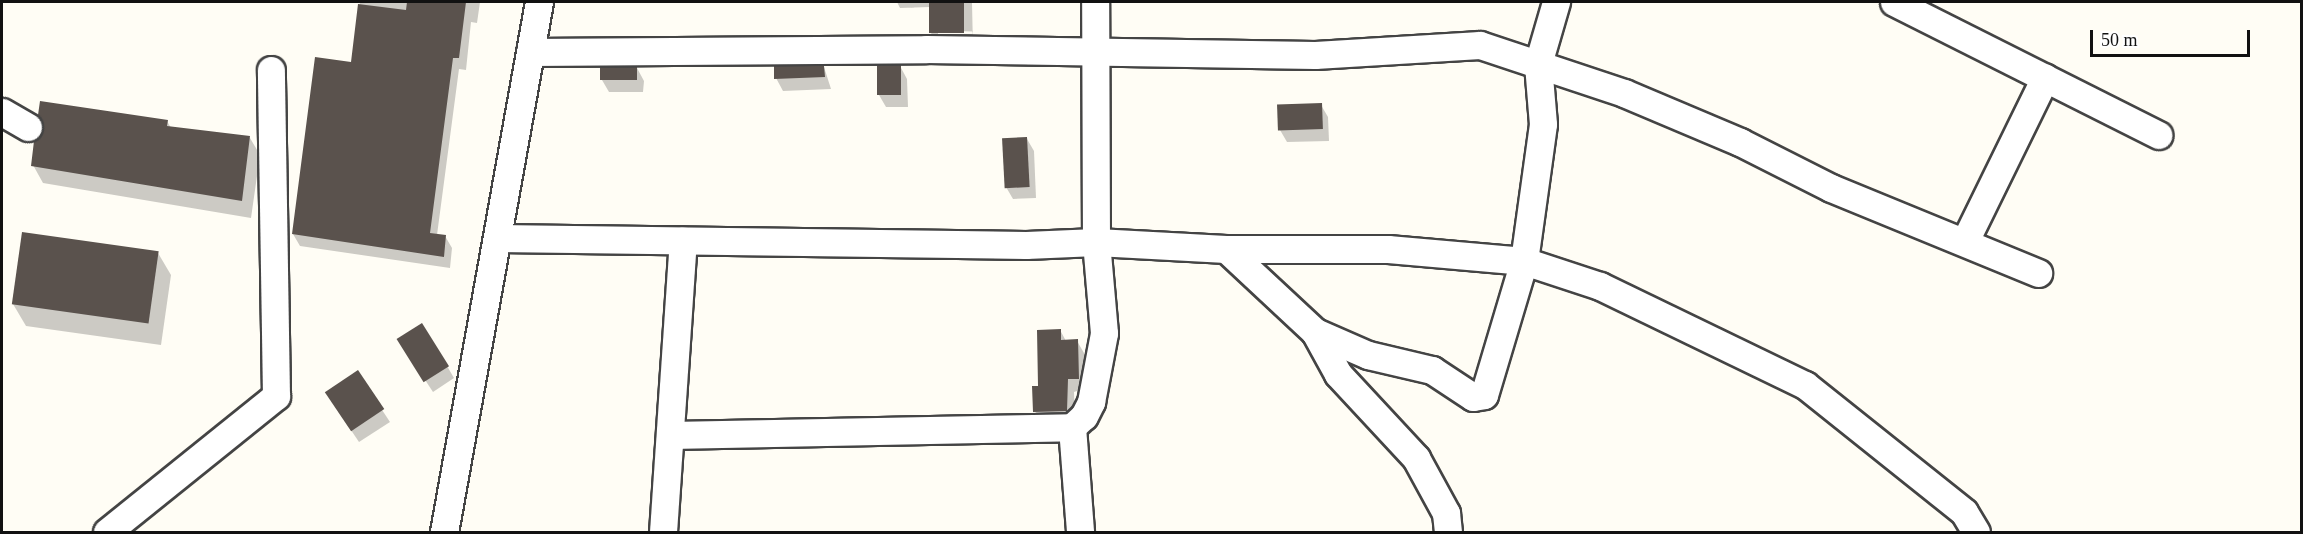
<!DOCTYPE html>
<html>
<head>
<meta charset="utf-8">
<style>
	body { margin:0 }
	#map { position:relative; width:2303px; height:534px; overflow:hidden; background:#fffdf5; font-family:Georgia,serif }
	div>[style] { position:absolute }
	.shadow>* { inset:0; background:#0003 }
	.building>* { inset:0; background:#5a524d; transform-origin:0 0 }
	.roads { filter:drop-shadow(2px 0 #444) drop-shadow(-2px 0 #444) drop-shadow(0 2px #444) drop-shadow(0 -2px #444) }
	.minor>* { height:27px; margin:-13.5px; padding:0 13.5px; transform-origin:13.5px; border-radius:13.5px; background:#fff }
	span { translate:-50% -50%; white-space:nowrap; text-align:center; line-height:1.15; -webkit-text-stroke:6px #fff; paint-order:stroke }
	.frame { position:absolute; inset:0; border:3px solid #111; pointer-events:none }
	.scale { position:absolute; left:2090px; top:30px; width:160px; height:27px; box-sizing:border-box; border:3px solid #111; border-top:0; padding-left:8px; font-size:18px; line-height:21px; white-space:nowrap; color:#111; -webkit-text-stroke:4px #fff; paint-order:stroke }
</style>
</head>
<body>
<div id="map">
	<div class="shadow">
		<i style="clip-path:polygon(360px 2px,480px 2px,477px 23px,471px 22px,466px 70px,459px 69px,437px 235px,445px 236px,452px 248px,450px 268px,300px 246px,293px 234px,353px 63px)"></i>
		<i style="clip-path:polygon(evenodd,897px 2px,972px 2px,973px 48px,940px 49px,931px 33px,930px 7px,900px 8px,897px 2px,973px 31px,973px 34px,938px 35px,938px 32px,973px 31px)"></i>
		<i style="clip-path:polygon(900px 66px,907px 79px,908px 107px,886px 107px,879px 95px)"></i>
		<i style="clip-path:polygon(824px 67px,831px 89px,783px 91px,776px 78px)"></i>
		<i style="clip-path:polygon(637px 68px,644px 81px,643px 92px,609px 92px,602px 80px)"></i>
		<i style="clip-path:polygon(1321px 105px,1328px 117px,1329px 141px,1287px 142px,1280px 130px)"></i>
		<i style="clip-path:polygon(167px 121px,171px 128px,250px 138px,260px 155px,251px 218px,43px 183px,33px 165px)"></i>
		<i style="clip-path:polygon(1027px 139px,1034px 151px,1036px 198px,1013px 199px,1006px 187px)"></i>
		<i style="clip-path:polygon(158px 253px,171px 275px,161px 345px,26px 326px,13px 304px)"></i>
		<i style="clip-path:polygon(1060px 330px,1066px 341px,1077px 341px,1084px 353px,1086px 388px,1074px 392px,1075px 421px,1042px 423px,1035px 411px)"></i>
		<i style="clip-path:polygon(406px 351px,447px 366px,454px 378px,433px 392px)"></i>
		<i style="clip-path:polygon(357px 372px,390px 422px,359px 442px,334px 405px)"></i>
	</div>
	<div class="building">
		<i style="clip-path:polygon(407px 2px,466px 2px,459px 58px,453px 58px,430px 233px,446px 235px,444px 257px,292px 234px,315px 57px,351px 62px,358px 4px,406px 10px)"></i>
		<i style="left:929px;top:2px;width:35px;height:31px"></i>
		<i style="left:877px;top:65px;width:24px;height:30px"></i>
		<i style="clip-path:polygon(774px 66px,824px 66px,825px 77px,774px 79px)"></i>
		<i style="left:600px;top:67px;width:37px;height:13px"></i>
		<i style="clip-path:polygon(40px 101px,168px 120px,167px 126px,250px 136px,242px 201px,31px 166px,34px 141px,44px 128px,38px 115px)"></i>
		<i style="left:1322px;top:103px;width:26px;height:45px;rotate:88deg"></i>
		<i style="left:1027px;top:137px;width:50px;height:25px;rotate:87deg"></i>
		<i style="left:22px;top:232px;width:138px;height:73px;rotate:8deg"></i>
		<i style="left:422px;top:323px;width:51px;height:30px;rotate:58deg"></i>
		<i style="clip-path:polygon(1061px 329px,1061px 340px,1078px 339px,1079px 379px,1068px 379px,1067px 411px,1033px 412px,1032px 386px,1038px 386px,1037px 330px)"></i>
		<i style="left:358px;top:370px;width:47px;height:40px;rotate:56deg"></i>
	</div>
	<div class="roads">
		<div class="minor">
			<i style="left:1894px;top:2px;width:296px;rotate:26.7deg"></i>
			<i style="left:530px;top:52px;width:396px;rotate:-0.4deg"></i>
			<i style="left:926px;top:49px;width:389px;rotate:0.9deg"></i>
			<i style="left:1315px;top:55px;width:165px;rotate:-3.5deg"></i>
			<i style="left:1480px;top:45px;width:152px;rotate:18.4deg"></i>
			<i style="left:1624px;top:93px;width:126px;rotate:22.9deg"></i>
			<i style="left:1740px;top:142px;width:102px;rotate:26.8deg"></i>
			<i style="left:1831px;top:188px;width:224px;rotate:22.3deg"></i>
			<i style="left:2px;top:112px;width:30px;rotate:30deg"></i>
			<i style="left:497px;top:238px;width:529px;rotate:0.76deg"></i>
			<i style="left:1026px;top:245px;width:70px;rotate:-2.5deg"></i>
			<i style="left:1096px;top:242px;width:130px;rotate:3.1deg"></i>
			<i style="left:1226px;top:249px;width:162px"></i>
			<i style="left:1388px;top:249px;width:137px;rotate:5deg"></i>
			<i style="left:1524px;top:261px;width:80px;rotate:18.2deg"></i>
			<i style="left:1600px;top:286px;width:228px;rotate:25.8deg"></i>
			<i style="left:1805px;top:385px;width:203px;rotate:38.6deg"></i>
			<i style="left:1964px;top:512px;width:23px;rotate:59deg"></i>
			<i style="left:1965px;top:241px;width:182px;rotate:-63.9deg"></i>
			<i style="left:1226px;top:249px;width:122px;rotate:43deg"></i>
			<i style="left:1315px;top:332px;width:48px;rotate:61.3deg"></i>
			<i style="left:1338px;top:374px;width:115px;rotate:47.1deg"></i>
			<i style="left:1416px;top:458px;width:63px;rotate:61.4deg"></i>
			<i style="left:1446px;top:513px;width:19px;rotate:84deg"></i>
			<i style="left:1315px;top:332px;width:58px;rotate:23.5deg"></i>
			<i style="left:1368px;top:355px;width:66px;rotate:13.2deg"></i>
			<i style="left:1432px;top:370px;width:49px;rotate:33.4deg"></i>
			<i style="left:1473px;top:397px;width:11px;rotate:-10deg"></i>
			<i style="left:1484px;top:395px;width:140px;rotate:-73.4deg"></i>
			<i style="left:1524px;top:261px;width:138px;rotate:-82.1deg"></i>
			<i style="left:1543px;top:124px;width:60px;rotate:-94.8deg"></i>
			<i style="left:1538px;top:64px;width:65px;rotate:-73.8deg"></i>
			<i style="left:1072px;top:427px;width:105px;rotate:85.6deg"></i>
			<i style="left:670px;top:435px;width:402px;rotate:-1.1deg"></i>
			<i style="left:1072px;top:427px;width:16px;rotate:-43deg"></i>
			<i style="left:1084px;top:416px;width:16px;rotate:-63deg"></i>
			<i style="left:1091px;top:402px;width:70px;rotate:-79.3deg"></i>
			<i style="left:1104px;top:333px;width:91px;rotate:-95deg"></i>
			<i style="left:1096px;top:242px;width:240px;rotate:-90.2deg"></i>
			<i style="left:107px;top:532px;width:217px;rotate:-38.8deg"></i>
			<i style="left:276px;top:396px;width:326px;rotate:-90.9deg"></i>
			<i style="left:444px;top:532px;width:538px;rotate:-79.84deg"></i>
			<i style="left:663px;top:532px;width:292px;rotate:-86.1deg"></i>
		</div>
	</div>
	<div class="frame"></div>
	<div class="scale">50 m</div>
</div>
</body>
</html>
